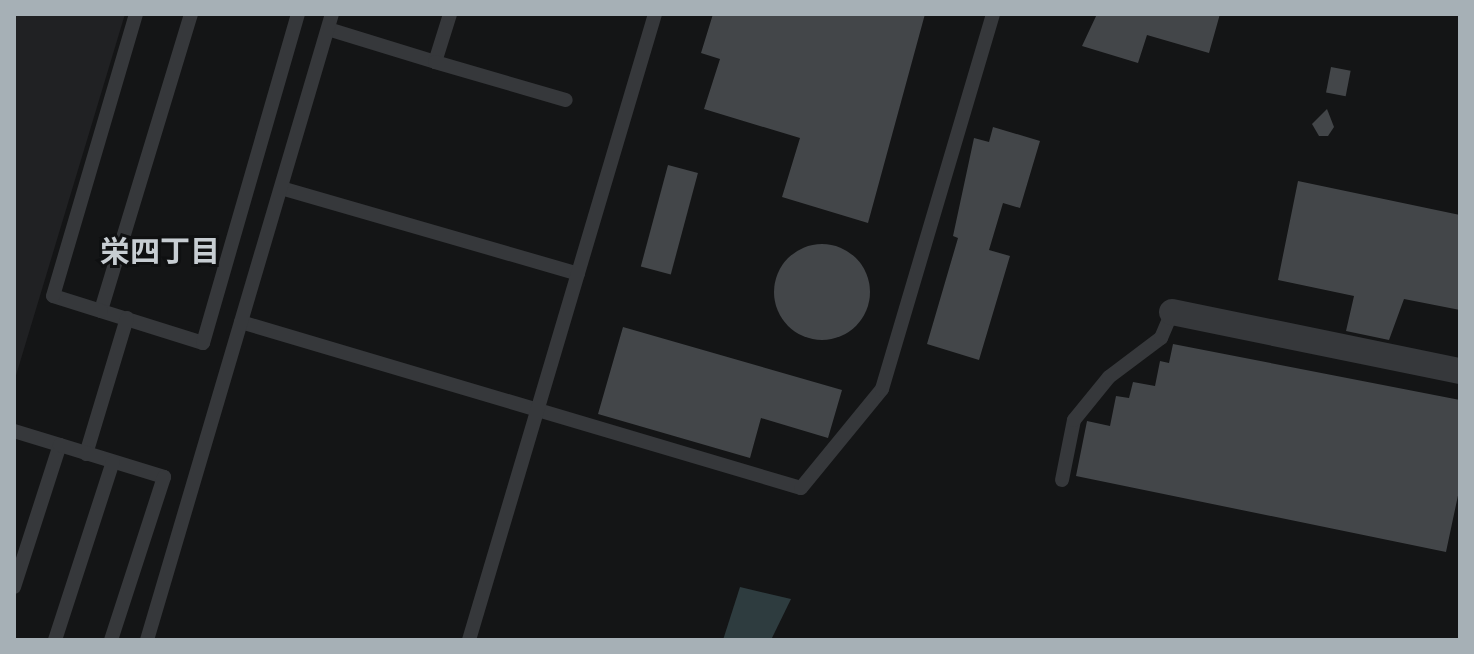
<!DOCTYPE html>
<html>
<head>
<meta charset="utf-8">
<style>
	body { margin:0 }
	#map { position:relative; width:1474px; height:654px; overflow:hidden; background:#141516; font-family:Commissioner,"Noto Sans JP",sans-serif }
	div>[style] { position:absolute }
	.built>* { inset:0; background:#202123 }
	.water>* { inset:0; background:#2e3c3f }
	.building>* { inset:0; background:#434649; transform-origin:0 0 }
	.round { border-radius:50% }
	.service>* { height:14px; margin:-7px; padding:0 7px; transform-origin:7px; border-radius:7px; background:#36383b }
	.minor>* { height:26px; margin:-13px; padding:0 13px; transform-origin:13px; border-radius:13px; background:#36383b }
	span { translate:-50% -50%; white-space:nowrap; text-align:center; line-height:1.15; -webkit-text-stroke:6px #0f1011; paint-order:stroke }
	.neighbourhood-label { font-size:30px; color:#c7cdd2; font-weight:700 }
	.frame { position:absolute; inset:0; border:16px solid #a6b0b6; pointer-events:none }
</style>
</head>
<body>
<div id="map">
	<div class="built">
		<i style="clip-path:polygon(14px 14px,125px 14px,14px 382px)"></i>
	</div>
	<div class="water">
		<i style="clip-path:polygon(740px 587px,791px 599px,771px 640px,723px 640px)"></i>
	</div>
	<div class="building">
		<i style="clip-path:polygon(713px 14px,925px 14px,868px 223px,782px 197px,800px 138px,704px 109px,720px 59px,701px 53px)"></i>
		<i style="clip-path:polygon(1097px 14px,1220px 14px,1209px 53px,1147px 35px,1138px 63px,1082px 46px)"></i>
		<i style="left:1331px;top:67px;width:20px;height:26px;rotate:11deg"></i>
		<i style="clip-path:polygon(1327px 109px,1334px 127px,1328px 136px,1319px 136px,1312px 124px)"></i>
		<i style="clip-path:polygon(993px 127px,1040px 141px,1020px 208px,1003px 203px,989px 250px,1010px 256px,979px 360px,927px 344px,958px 238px,953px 236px,974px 138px,989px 142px)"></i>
		<i style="left:668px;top:165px;width:31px;height:105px;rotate:15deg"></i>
		<i style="clip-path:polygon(1298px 181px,1460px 215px,1460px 310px,1404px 299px,1389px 340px,1346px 331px,1354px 296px,1278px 280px)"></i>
		<i class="round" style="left:774px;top:244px;width:96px;height:96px"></i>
		<i style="clip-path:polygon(623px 327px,842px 390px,828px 438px,761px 418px,750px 458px,598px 414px)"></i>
		<i style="clip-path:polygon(1173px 344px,1460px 400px,1460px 486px,1446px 552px,1076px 476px,1087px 421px,1110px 426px,1116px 396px,1129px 398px,1133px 382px,1155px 386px,1160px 361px,1169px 363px)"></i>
	</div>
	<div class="service">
		<i style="left:191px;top:14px;width:310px;rotate:106.9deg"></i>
		<i style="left:101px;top:311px;width:107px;rotate:17.4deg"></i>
		<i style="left:203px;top:343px;width:342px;rotate:-73.9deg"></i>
		<i style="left:328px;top:29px;width:112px;rotate:17.1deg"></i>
		<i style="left:435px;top:62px;width:50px;rotate:-72.6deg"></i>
		<i style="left:435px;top:62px;width:136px;rotate:16.2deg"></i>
		<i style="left:281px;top:188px;width:309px;rotate:16.1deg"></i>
		<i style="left:101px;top:311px;width:50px;rotate:-162.6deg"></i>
		<i style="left:53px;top:296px;width:294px;rotate:-73.6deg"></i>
		<i style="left:241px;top:322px;width:584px;rotate:16.51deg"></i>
		<i style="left:801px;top:488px;width:128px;rotate:-50.7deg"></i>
		<i style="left:882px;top:389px;width:391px;rotate:-73.5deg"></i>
		<i style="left:14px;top:431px;width:48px;rotate:16.9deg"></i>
		<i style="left:86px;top:454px;width:142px;rotate:-73.2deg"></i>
		<i style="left:1062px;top:480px;width:61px;rotate:-78.7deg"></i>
		<i style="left:1074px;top:420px;width:55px;rotate:-50.9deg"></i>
		<i style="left:1109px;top:377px;width:65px;rotate:-36.9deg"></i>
		<i style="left:1161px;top:338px;width:28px;rotate:-67deg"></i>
		<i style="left:14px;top:587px;width:149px;rotate:-72.1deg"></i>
		<i style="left:60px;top:445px;width:109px;rotate:17.1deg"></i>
		<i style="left:164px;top:477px;width:171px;rotate:108deg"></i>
		<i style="left:55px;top:640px;width:187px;rotate:-72deg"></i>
		<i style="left:147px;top:640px;width:653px;rotate:-73.54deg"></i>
		<i style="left:469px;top:640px;width:653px;rotate:-73.45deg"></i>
	</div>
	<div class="minor">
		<i style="left:1172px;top:312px;width:294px;rotate:11.6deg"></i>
	</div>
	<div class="neighbourhood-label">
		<span style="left:160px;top:250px">栄四丁目</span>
	</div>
	<div class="frame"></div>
</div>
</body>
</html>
